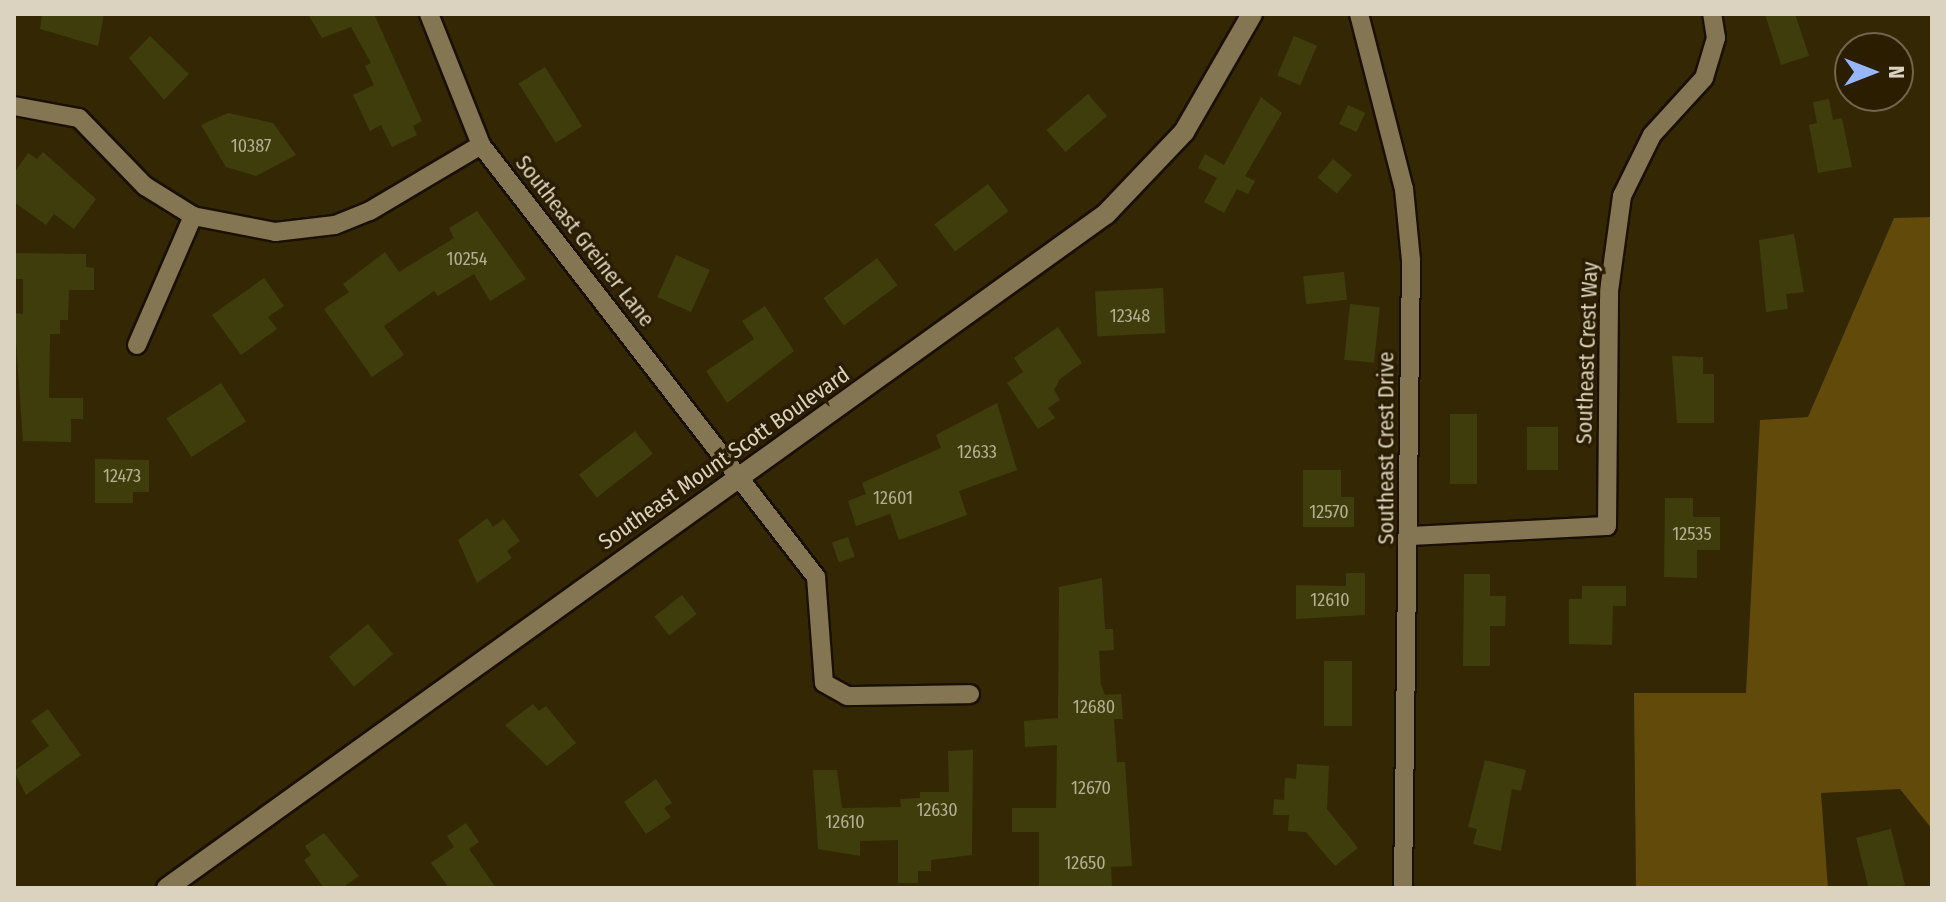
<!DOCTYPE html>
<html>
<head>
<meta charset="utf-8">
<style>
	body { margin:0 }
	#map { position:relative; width:1946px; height:902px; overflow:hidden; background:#342704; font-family:"Fira Sans Condensed",sans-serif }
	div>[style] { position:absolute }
	.green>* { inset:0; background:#624a0b }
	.building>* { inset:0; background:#403d0c; transform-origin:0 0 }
	.roads { filter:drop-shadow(2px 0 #1a1000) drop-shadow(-2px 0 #1a1000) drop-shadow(0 2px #1a1000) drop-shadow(0 -2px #1a1000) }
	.street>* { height:18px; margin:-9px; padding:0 9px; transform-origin:9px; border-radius:9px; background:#857653 }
	.secondary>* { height:20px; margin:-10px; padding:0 10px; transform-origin:10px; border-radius:10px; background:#857653 }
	span { translate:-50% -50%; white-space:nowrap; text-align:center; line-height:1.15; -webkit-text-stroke:7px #2a1d00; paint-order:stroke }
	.number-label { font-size:18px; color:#b4ae93 }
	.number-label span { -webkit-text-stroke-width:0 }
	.street-label { font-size:22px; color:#dbd3c0 }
	.frame { position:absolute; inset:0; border:16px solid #dbd3c0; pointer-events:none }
	.north { position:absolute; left:1834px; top:32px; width:80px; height:80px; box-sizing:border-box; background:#2a1d00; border:2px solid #71664d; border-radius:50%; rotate:90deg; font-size:22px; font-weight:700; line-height:32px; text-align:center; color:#dbd3c0 }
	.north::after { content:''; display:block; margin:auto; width:28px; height:36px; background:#97b6fd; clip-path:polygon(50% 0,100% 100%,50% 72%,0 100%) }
</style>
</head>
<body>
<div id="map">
	<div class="green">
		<i style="clip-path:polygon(1932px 217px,1932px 829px,1900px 789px,1821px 793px,1828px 888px,1636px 888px,1634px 693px,1746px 693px,1760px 420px,1808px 417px,1894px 218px)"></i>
	</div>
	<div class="building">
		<i style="clip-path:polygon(42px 14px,104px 14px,98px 46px,40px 29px)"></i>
		<i style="clip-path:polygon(308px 14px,374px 14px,422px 121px,413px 126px,417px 135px,392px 147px,381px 125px,370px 131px,353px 95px,374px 85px,365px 66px,371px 63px,351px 27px,322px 38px)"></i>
		<i style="clip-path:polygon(1765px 14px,1795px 14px,1809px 56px,1781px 65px)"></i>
		<i style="clip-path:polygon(150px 36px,189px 74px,164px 100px,129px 58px)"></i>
		<i style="left:1294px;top:36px;width:25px;height:43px;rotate:23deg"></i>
		<i style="left:545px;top:67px;width:70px;height:31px;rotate:58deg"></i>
		<i style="left:1088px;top:94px;width:29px;height:55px;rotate:49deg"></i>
		<i style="clip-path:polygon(1261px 97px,1282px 113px,1245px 176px,1255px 181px,1248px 194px,1237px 189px,1224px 213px,1204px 202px,1217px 178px,1198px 168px,1205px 154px,1224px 165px)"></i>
		<i style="clip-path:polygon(1829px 99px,1833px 120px,1842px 118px,1852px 167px,1818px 173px,1809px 125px,1817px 123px,1813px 102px)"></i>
		<i style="left:1348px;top:105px;width:19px;height:21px;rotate:25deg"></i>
		<i style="clip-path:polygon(228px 113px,273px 123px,296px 155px,256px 176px,226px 167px,201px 125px)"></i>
		<i style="clip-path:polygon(43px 152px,96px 199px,74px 229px,54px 214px,46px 225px,14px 202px,14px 173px,28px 153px,37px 159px)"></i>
		<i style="left:1333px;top:159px;width:25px;height:24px;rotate:40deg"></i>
		<i style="left:988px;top:184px;width:34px;height:67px;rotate:53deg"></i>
		<i style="clip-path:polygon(477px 211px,526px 279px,490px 301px,474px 274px,438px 296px,434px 291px,384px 326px,404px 355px,372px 377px,324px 309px,349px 292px,343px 284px,385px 252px,399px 272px,454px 238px,449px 228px)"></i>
		<i style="clip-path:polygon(1794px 234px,1804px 292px,1786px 294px,1788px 309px,1766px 312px,1759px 240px)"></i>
		<i style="clip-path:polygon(14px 253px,86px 254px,86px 267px,94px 268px,94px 290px,69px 290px,68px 320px,60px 320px,60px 334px,50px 334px,49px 398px,83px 398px,83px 419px,71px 419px,71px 442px,23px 441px,14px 313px,23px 314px,23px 279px,14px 279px)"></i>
		<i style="left:676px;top:255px;width:37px;height:46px;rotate:24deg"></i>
		<i style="left:877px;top:258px;width:34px;height:67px;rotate:53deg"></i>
		<i style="left:1344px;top:272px;width:28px;height:41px;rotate:84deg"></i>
		<i style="clip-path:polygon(264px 278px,284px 306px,268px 317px,277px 329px,241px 355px,212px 315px)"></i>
		<i style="left:1163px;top:288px;width:45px;height:68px;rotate:87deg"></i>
		<i style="left:1350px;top:304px;width:30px;height:56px;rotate:6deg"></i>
		<i style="clip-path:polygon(765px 306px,794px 351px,727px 403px,706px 371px,754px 339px,742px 321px)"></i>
		<i style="clip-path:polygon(1058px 327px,1082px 363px,1060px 379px,1054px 390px,1060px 400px,1048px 408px,1055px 418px,1038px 429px,1007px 383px,1023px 372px,1014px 358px)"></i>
		<i style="clip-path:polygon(1672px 356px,1703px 357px,1703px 374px,1714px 374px,1714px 423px,1677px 423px)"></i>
		<i style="left:221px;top:383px;width:46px;height:65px;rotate:57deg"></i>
		<i style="clip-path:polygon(997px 403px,1017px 470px,959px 491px,967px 515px,899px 540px,890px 514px,856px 526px,848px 501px,866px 494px,862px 483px,941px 448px,936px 435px)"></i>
		<i style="left:1477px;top:414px;width:70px;height:27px;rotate:90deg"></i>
		<i style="left:1527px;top:427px;width:31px;height:43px"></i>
		<i style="left:635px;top:431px;width:29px;height:71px;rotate:52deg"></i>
		<i style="clip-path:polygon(95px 459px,149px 460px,149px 492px,133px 492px,133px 503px,95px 503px)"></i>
		<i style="clip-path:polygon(1303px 470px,1341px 470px,1341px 497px,1354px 497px,1354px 527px,1303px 527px)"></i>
		<i style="clip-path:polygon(1665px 498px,1693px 498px,1693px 517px,1720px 517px,1720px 550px,1697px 550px,1697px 578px,1664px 577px)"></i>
		<i style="clip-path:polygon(487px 518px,493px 527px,504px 519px,520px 541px,507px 551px,512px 558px,477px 583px,458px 540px)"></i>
		<i style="left:848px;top:537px;width:21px;height:17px;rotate:71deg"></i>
		<i style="clip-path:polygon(1346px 573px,1365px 573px,1365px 615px,1296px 619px,1296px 585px,1346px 586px)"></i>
		<i style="clip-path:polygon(1464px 574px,1490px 574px,1490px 596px,1506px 596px,1505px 626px,1490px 626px,1490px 666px,1463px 666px)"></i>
		<i style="clip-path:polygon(1102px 578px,1105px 629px,1113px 629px,1114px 650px,1099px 651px,1101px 685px,1105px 695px,1121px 694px,1123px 719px,1114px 719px,1117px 762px,1125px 762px,1132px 866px,1111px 867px,1112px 886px,1039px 888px,1039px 832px,1012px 832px,1012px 808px,1056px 808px,1057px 745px,1025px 747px,1024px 721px,1058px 718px,1059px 587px)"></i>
		<i style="clip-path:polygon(1582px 586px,1626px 586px,1626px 606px,1613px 606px,1612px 645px,1569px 644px,1569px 599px,1582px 599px)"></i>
		<i style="left:682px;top:595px;width:24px;height:35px;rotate:52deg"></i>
		<i style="left:368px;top:624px;width:39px;height:51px;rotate:50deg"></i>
		<i style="left:1324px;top:661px;width:28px;height:65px"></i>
		<i style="clip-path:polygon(533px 704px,539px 711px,546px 706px,576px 743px,547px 766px,505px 725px)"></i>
		<i style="clip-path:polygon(48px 709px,81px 755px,26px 795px,14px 771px,49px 746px,31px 721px)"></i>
		<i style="clip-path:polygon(973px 750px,972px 855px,931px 860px,931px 871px,918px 871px,918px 883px,898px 883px,898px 840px,860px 841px,860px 856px,818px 849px,813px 770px,837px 770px,842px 808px,901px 807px,900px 799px,920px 798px,920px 792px,949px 792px,948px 751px)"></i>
		<i style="clip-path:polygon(1485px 760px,1526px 770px,1521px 791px,1512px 789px,1501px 851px,1473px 844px,1477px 829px,1468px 827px)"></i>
		<i style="clip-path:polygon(1297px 764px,1329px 766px,1327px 809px,1358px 848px,1335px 866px,1306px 832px,1288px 831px,1289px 815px,1273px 815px,1274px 799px,1284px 800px,1285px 778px,1296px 779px)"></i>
		<i style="clip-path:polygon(656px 779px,672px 803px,664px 808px,671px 817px,646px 834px,624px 802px)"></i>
		<i style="clip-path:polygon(466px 823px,479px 842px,469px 849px,496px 888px,449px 888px,431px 863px,454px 847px,447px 836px)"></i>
		<i style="left:1891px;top:829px;width:58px;height:36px;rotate:76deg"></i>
		<i style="clip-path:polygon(324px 833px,359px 876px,342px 888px,324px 888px,304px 860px,311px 855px,305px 846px)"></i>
	</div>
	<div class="roads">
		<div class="street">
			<i style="left:429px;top:14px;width:141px;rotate:68.3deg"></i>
			<i style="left:481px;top:145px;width:547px;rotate:52.21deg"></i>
			<i style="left:816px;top:577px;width:106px;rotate:85.7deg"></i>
			<i style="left:824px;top:683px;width:26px;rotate:29deg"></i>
			<i style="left:847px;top:696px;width:123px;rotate:-0.9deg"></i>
			<i style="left:1359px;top:14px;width:181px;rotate:75.6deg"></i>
			<i style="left:1404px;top:189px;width:71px;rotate:84.4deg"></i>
			<i style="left:1411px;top:260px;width:628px;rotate:90.73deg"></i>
			<i style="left:14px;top:106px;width:66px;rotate:10.5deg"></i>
			<i style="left:79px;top:118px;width:95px;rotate:45.9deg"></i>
			<i style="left:145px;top:186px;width:57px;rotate:32deg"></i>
			<i style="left:193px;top:216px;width:84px;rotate:11deg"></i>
			<i style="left:275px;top:232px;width:60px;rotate:-6.7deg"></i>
			<i style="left:335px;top:225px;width:38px;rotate:-22deg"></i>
			<i style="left:370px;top:211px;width:129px;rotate:-30.7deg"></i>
			<i style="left:137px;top:345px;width:141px;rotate:-66.5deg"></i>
			<i style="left:1410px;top:536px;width:197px;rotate:-2.9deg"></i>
			<i style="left:1607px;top:526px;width:235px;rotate:-89.5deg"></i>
			<i style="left:1609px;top:291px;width:96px;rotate:-82.2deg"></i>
			<i style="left:1622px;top:196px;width:68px;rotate:-63.8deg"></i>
			<i style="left:1652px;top:135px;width:77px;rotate:-47.6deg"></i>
			<i style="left:1704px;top:78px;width:42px;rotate:-73.3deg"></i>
			<i style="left:1716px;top:38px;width:24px;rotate:-99deg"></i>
		</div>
		<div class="secondary">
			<i style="left:167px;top:888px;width:1156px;rotate:-35.67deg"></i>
			<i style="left:1106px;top:214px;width:113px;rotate:-46.4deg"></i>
			<i style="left:1184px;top:132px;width:136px;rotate:-60deg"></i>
		</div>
	</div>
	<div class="number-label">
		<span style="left:251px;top:146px">10387</span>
		<span style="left:467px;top:259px">10254</span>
		<span style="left:1130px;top:316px">12348</span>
		<span style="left:977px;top:452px">12633</span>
		<span style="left:122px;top:476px">12473</span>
		<span style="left:893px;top:498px">12601</span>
		<span style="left:1329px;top:512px">12570</span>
		<span style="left:1692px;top:534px">12535</span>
		<span style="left:1330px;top:600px">12610</span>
		<span style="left:1094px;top:707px">12680</span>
		<span style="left:1091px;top:788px">12670</span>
		<span style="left:937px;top:810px">12630</span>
		<span style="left:845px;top:822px">12610</span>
		<span style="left:1085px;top:863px">12650</span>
	</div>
	<div class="street-label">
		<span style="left:585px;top:241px;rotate:52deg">Southeast Greiner Lane</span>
		<span style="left:1587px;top:353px;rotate:-88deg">Southeast Crest Way</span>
		<span style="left:1386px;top:448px;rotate:-90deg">Southeast Crest Drive</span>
		<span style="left:724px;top:458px;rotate:-35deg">Southeast Mount Scott Boulevard</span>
	</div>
	<div class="frame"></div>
	<div class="north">N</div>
</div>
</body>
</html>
